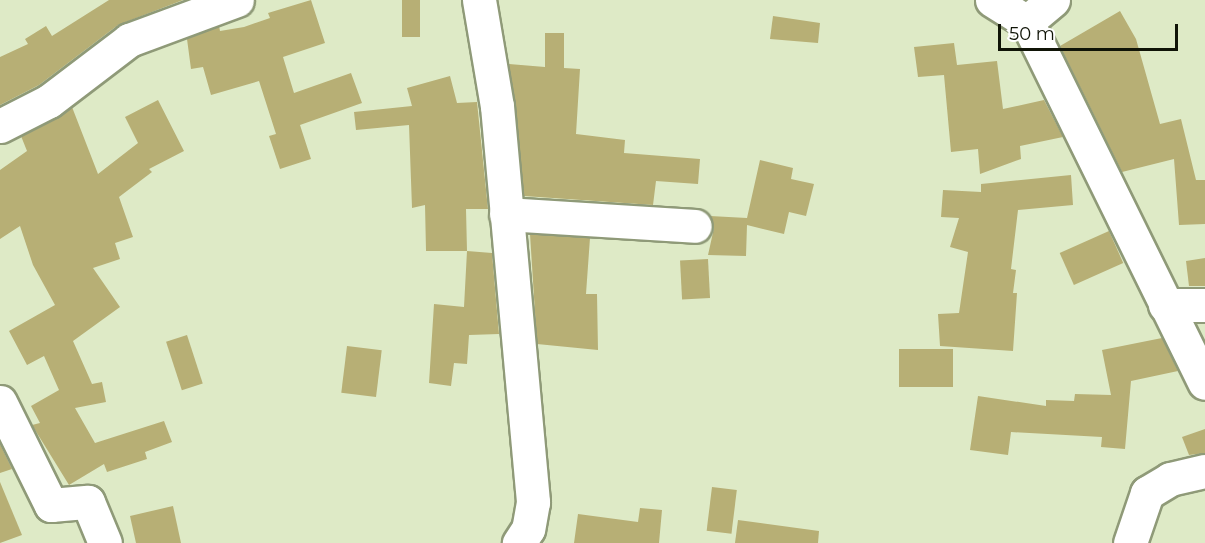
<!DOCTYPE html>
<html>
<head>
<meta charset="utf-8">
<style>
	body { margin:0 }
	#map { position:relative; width:1205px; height:543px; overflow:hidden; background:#deeac6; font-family:Montserrat,sans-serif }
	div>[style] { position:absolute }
	.building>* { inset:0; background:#b7af75; transform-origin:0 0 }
	.roads { filter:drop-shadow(2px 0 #8f9a78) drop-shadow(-2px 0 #8f9a78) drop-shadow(0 2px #8f9a78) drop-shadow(0 -2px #8f9a78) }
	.minor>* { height:33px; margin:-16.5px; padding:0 16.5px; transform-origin:16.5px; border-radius:16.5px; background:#fff }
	span { translate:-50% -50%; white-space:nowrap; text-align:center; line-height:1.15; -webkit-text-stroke:4.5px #fff; paint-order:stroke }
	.scale { position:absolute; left:998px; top:24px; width:180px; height:27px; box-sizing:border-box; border:3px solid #101407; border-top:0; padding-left:8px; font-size:18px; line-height:21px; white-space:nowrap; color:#101407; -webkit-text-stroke:4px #fff; paint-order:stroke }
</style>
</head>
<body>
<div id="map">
	<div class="building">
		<i style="clip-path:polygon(109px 0,183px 0,118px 25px,39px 85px,0 105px,0 57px,28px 44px,25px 39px,46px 26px,52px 36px)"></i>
		<i style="clip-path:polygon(311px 0,325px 43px,283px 57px,294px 93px,351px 73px,362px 103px,300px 125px,311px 159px,280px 169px,269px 136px,276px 134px,259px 81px,211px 95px,203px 67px,191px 69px,187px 39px,219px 26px,220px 31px,244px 27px,270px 18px,268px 13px)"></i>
		<i style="left:402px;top:0;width:18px;height:37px"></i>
		<i style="clip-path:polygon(1120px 11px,1136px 39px,1160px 124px,1181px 119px,1196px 180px,1205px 180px,1205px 224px,1179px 225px,1174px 159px,1122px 172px,1060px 46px)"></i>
		<i style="clip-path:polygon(773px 16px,820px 23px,818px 43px,770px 39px)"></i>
		<i style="clip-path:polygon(545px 33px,564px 33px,564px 68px,580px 69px,576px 134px,625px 140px,624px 153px,700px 159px,698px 184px,656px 181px,653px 205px,524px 196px,509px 64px,545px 67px)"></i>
		<i style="clip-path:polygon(954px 43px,957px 65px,997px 61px,1003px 109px,1044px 100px,1063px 137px,1020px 146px,1021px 159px,980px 174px,978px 149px,951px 152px,944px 75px,918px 77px,914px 47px)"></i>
		<i style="clip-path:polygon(450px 76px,457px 103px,477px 102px,488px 209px,466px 209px,467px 251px,426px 251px,425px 205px,412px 208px,409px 125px,356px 130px,354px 112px,412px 106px,407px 88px)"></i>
		<i style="clip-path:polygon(158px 100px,184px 151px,149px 169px,152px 172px,119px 197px,133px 237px,115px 243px,120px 259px,93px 268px,120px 307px,73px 341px,92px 384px,102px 382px,106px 402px,75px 408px,95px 443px,164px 421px,172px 442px,145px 452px,147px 459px,107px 472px,104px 464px,69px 485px,32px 425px,40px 423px,31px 406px,59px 390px,44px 356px,27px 365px,9px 331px,55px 305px,33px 265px,20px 226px,0 239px,0 170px,27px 151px,21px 136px,72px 107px,98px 174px,138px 143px,125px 117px)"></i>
		<i style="clip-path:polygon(760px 160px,793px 168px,791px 179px,814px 184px,806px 216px,789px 212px,784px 234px,747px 225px,746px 256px,708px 255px,714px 228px,710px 216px,747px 218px)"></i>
		<i style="clip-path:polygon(1071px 175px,1073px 205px,1018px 210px,1011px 269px,1016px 270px,1013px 293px,1017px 293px,1013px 351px,940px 346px,938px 314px,959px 313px,968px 252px,950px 247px,959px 218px,941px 217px,943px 190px,981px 192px,981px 184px)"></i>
		<i style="left:1109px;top:231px;width:35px;height:54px;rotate:66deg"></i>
		<i style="clip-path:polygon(530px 234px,590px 238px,586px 294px,597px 294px,598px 350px,537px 344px)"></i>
		<i style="clip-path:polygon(467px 251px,492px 253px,499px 334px,469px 335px,467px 364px,454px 363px,451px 386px,429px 383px,434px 304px,464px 307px)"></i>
		<i style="clip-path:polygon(1205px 258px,1205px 286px,1189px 286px,1186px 261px)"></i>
		<i style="left:708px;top:259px;width:39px;height:28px;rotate:87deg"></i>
		<i style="left:187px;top:335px;width:51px;height:22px;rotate:72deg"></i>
		<i style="clip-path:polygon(1162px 338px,1178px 371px,1131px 381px,1125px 449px,1101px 447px,1102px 437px,1011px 432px,1008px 455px,970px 450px,978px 396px,1046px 406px,1046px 400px,1074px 401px,1075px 394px,1111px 395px,1102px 350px)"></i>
		<i style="left:347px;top:346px;width:35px;height:47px;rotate:7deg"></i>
		<i style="left:953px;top:349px;width:38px;height:54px;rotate:90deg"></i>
		<i style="clip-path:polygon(1205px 429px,1205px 453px,1189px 455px,1182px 437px)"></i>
		<i style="clip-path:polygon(0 444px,12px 469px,0 473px)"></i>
		<i style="clip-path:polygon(0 482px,22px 535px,0 543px)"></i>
		<i style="left:712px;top:487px;width:25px;height:44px;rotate:7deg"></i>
		<i style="clip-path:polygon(173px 506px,181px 543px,136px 543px,130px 516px)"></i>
		<i style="clip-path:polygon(640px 508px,662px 510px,659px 543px,574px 543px,578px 514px,638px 522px)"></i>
		<i style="clip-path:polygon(738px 520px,819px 531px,818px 543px,735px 543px)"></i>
	</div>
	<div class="roads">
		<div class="minor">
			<i style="left:479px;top:0;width:108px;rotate:80.4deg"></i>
			<i style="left:497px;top:106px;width:398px;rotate:84.8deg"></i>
			<i style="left:533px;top:502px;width:27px;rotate:100deg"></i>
			<i style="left:528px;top:529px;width:17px;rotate:123deg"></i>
			<i style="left:992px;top:0;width:41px;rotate:32.2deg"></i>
			<i style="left:1053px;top:0;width:34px;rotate:140deg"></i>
			<i style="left:1027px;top:22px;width:402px;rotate:63.8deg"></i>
			<i style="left:0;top:126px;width:55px;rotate:-27deg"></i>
			<i style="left:49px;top:101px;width:101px;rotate:-37.3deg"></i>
			<i style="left:129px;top:40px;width:115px;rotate:-20.3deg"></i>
			<i style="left:506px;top:214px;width:189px;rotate:3.6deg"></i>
			<i style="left:1165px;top:305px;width:40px"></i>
			<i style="left:0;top:402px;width:115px;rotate:63.7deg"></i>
			<i style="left:51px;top:505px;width:37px;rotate:-5deg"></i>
			<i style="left:88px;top:502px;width:44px;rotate:67.5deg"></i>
			<i style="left:1130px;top:543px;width:53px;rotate:-71.2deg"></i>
			<i style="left:1147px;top:493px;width:27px;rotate:-31deg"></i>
			<i style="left:1170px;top:479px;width:36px;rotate:-13deg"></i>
		</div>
	</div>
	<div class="scale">50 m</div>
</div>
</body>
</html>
